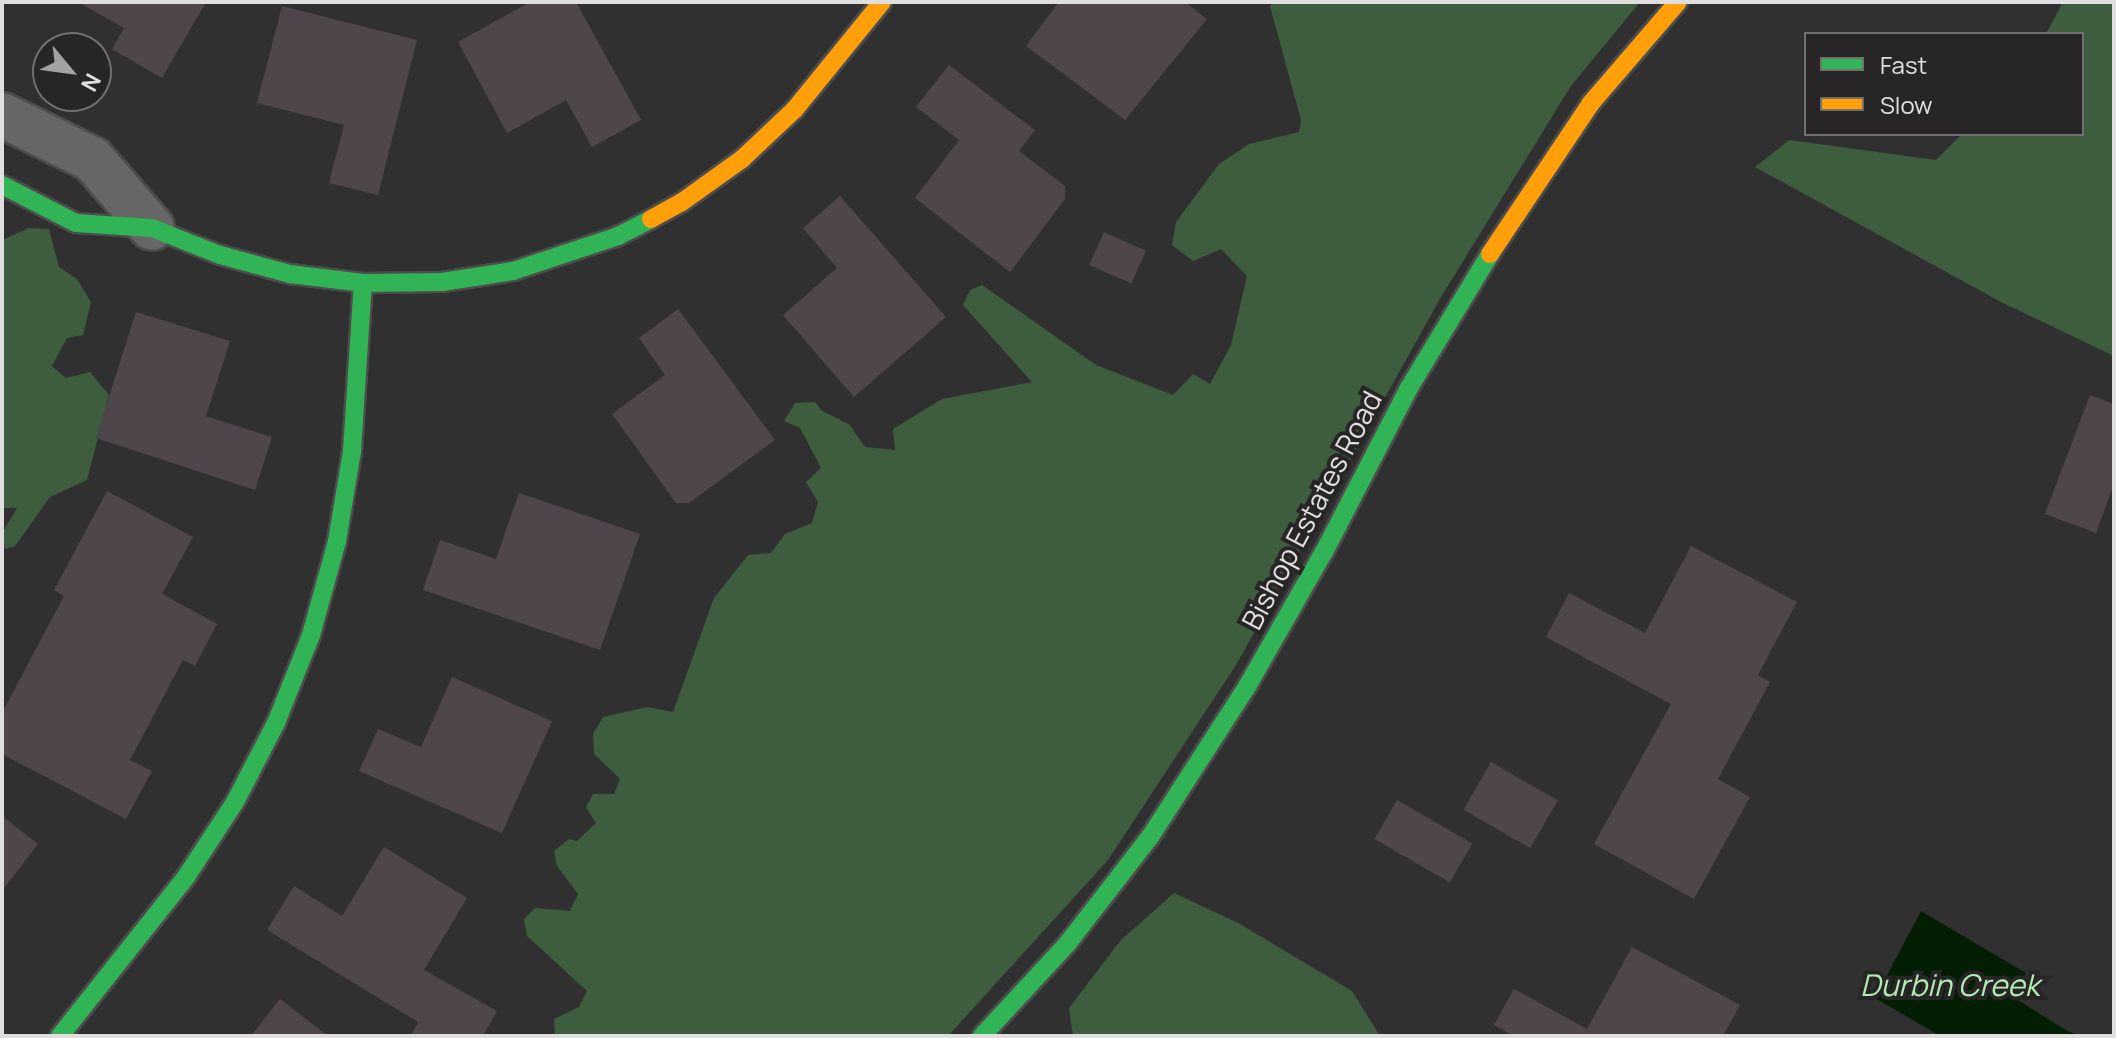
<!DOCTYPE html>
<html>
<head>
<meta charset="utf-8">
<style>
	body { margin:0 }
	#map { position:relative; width:2116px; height:1038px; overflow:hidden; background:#313031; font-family:Manrope,sans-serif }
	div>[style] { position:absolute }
	.forest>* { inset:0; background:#3e5c3e }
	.water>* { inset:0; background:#041e04 }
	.building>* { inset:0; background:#4f464c; transform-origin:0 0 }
	.roads { filter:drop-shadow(2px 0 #4d4c4d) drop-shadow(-2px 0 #4d4c4d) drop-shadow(0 2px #4d4c4d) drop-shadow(0 -2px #4d4c4d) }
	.street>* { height:44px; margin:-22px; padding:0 22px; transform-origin:22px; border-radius:22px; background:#676667 }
	.fast>* { height:18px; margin:-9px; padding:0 9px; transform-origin:9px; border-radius:9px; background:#30b455 }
	.slow>* { height:18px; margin:-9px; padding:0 9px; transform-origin:9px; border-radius:9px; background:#ff9f0a }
	span { translate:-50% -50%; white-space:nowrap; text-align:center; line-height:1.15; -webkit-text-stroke:8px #282527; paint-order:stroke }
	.street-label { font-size:28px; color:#e0dedf }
	.water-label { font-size:30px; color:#b2ebb1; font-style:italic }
	.frame { position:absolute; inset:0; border:4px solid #e0dedf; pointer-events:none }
	.legend { position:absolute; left:1804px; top:32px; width:280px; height:104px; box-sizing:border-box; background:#282527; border:2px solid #726f71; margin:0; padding:10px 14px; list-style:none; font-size:24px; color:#e0dedf }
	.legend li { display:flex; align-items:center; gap:16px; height:40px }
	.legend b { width:40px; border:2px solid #726f71 }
	.north { position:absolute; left:32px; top:32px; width:80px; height:80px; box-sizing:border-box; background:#282527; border:2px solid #726f71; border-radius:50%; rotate:119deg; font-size:22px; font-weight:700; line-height:32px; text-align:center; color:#e0dedf }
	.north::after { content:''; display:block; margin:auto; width:28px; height:36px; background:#a3a1a2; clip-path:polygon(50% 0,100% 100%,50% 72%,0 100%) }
</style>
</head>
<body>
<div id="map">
	<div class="forest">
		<i style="clip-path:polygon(1273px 2px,1640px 2px,1571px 86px,1441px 297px,1236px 665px,1108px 860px,948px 1036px,555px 1036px,554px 1019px,579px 1007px,587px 991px,527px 936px,524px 919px,535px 908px,570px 911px,578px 894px,557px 866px,554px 851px,569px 839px,577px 841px,596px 823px,586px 807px,593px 794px,614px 794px,620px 779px,594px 754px,593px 734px,603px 717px,648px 707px,673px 712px,714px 598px,748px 555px,771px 553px,785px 534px,812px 523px,818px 502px,806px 482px,821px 468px,800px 428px,784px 421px,795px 403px,815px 402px,821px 410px,850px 425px,865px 447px,895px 450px,893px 429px,942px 399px,1032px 382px,963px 305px,970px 290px,982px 285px,1096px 365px,1173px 395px,1193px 374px,1210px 384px,1231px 345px,1247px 276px,1221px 249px,1193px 261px,1172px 245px,1176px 222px,1219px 164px,1249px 144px,1299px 132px,1301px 120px,1270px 6px)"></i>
		<i style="clip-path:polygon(2063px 2px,2114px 2px,2114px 356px,2001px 302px,1755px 167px,1789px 140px,1936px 160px,1962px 134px,2082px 134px,2082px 34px,2046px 34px)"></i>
		<i style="clip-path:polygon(29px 228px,49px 229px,59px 267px,77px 279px,91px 302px,83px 335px,67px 338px,52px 366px,66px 378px,90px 372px,109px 395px,87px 480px,50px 497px,15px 546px,5px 549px,2px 533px,17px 508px,2px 508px,2px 240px)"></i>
		<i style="clip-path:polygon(1174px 893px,1240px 924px,1352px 991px,1380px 1036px,1073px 1036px,1069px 1008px,1120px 941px)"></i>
	</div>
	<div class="water">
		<i style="clip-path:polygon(1921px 911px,2026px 973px,2013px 997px,2069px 1032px,2085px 1036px,1940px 1036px,1875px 998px)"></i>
	</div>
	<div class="building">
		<i style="clip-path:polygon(78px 2px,206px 2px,162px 78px,112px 49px,124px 28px)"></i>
		<i style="clip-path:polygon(530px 2px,576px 2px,641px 120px,592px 147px,566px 100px,507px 133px,458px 42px)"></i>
		<i style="clip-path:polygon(1059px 2px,1185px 2px,1207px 19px,1125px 120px,1026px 46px)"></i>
		<i style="clip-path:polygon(282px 6px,417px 40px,378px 195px,329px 183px,344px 125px,257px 103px)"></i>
		<i style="clip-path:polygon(949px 65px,1035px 130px,1019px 151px,1065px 186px,1065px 199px,1010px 272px,915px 198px,959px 140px,916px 107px)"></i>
		<i style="clip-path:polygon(840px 196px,946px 317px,854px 397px,783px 315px,837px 268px,803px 228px)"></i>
		<i style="left:1104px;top:232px;width:46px;height:36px;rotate:24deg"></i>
		<i style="clip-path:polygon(678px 309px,775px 440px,689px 503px,676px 503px,612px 414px,665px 375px,639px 338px)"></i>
		<i style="clip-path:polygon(136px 312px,230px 341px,206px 416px,272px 437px,255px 490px,96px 438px)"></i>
		<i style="clip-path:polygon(2090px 395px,2114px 404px,2114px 484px,2096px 533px,2045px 514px)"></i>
		<i style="clip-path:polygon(107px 491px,193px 537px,162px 594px,217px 624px,195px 666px,183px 660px,130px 760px,152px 771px,126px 819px,2px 754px,2px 713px,64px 596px,54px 590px)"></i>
		<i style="clip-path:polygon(519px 493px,640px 534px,600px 650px,423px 590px,440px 540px,496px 559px)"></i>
		<i style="clip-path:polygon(1691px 546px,1797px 602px,1758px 675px,1770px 682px,1718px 779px,1750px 797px,1694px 899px,1594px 844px,1671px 704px,1546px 637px,1569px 593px,1645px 633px)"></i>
		<i style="clip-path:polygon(452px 677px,552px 721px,502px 833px,359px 771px,378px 729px,421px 747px)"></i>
		<i style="left:1491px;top:762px;width:77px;height:55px;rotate:30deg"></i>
		<i style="left:1397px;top:800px;width:87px;height:45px;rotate:30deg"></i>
		<i style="clip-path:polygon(2px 816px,38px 844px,2px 891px)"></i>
		<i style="clip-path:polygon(384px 847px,467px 898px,424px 970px,497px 1011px,483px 1036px,411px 1036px,418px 1022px,267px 930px,294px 886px,342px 916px)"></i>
		<i style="clip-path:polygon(1632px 947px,1740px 1005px,1723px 1036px,1514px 1036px,1494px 1025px,1514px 989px,1587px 1029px)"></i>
		<i style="clip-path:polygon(280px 999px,328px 1036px,251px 1036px)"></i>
	</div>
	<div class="roads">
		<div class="street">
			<i style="left:2px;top:115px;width:100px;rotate:26.1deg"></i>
			<i style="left:92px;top:159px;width:91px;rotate:49deg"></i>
		</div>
		<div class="fast">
			<i style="left:2px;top:185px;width:83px;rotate:27.2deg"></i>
			<i style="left:76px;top:223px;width:76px;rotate:3.8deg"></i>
			<i style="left:152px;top:228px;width:73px;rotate:21.7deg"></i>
			<i style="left:220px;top:255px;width:73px;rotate:15.2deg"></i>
			<i style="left:290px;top:274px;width:74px;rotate:7deg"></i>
			<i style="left:363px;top:283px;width:79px;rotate:-0.7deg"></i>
			<i style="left:442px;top:282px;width:72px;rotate:-8.8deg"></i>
			<i style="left:513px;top:271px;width:111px;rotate:-18.4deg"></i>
			<i style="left:618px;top:236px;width:37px;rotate:-27deg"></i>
			<i style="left:60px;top:1036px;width:203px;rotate:-51.6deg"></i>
			<i style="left:186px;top:877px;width:90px;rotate:-56.8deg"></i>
			<i style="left:235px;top:802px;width:89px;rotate:-62.6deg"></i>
			<i style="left:276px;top:723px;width:95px;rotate:-68.3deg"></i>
			<i style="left:311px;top:635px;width:98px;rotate:-74.5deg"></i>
			<i style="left:337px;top:541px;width:91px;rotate:-80.5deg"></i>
			<i style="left:352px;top:451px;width:168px;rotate:-86.3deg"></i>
			<i style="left:982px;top:1036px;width:127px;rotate:-47.2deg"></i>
			<i style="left:1068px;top:943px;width:134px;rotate:-52.3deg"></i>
			<i style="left:1150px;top:837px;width:181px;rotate:-57.2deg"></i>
			<i style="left:1248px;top:685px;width:153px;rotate:-60.3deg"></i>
			<i style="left:1324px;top:552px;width:185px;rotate:-62.6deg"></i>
			<i style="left:1409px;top:388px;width:157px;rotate:-58.8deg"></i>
		</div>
		<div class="slow">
			<i style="left:651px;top:219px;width:35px;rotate:-29deg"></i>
			<i style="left:682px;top:202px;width:74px;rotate:-35.6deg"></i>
			<i style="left:742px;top:159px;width:73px;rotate:-43.3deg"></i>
			<i style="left:795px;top:109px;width:138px;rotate:-50.9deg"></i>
			<i style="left:1490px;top:254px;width:182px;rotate:-56.2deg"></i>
			<i style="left:1591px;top:103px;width:133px;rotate:-49.3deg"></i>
		</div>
	</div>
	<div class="street-label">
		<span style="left:1311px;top:510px;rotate:-62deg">Bishop Estates Road</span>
	</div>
	<div class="water-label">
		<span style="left:1950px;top:985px">Durbin Creek</span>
	</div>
	<div class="frame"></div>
	<ul class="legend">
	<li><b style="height:10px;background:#30b455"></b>Fast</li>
	<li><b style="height:10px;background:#ff9f0a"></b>Slow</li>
	</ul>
	<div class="north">N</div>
</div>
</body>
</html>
